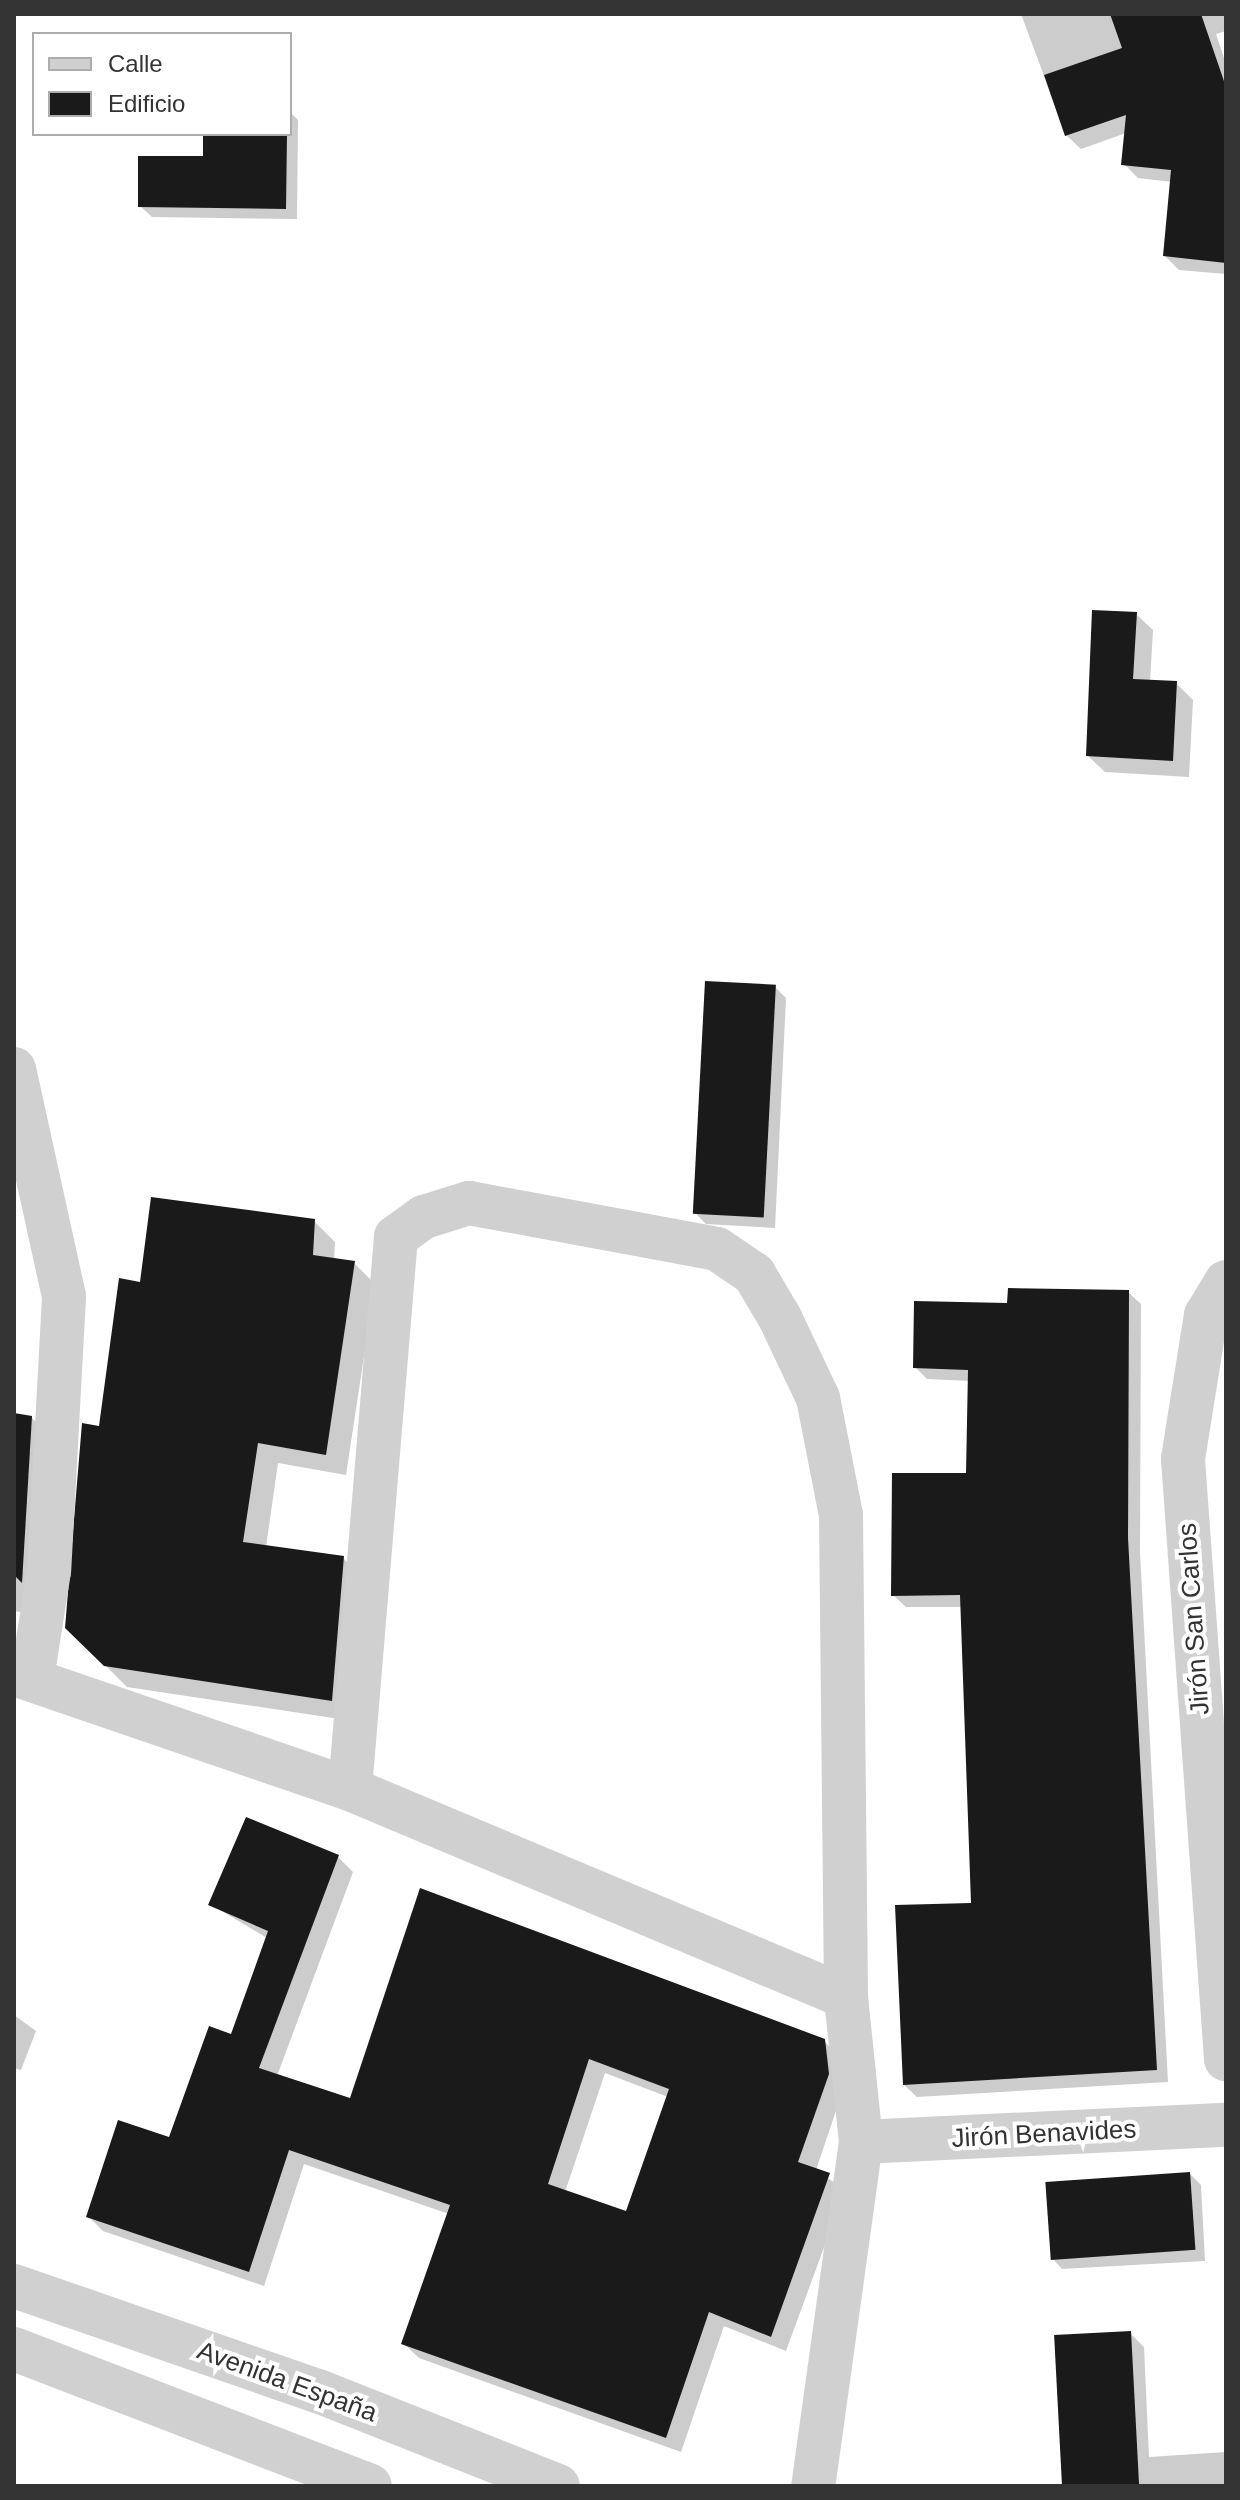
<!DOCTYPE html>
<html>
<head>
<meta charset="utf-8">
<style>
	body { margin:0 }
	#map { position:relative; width:1240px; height:2500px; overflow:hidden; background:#fff; font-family:Arial,sans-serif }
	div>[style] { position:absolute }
	.shadow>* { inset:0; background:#0003 }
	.building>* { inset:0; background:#1a1a1a; transform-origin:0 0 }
	.minor>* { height:44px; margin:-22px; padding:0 22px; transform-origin:22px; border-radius:22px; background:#d0d0d0 }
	span { translate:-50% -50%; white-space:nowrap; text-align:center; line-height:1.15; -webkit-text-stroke:8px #fff; paint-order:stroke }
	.street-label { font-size:26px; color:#333 }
	.frame { position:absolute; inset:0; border:16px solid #333; pointer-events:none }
	.legend { position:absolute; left:32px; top:32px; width:260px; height:104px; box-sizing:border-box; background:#fff; border:2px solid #adadad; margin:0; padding:10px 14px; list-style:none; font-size:24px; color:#333 }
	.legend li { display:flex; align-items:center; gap:16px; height:40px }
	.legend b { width:40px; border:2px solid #adadad }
</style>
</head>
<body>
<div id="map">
	<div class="shadow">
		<i style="clip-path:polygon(1021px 14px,1226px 14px,1226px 31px,1216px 34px,1226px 64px,1226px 274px,1179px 270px,1165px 256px,1172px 182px,1138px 178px,1124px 164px,1126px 133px,1081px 149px,1066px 135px)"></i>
		<i style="clip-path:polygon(290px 112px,298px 120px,297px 219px,152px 217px,140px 206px,205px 158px,205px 134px,290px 134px)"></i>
		<i style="clip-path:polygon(1136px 614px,1153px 630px,1150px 682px,1176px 683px,1193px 700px,1189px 777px,1105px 772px,1088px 756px)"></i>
		<i style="clip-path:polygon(775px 987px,786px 998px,775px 1228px,706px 1224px,695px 1213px)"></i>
		<i style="clip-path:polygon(314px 1221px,335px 1242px,334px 1260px,354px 1263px,375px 1284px,346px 1475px,278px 1463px,266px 1547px,343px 1558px,365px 1579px,353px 1721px,127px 1687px,77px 1637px,101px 1428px,142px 1284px)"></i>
		<i style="clip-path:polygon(1128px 1292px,1141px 1304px,1140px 1552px,1168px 2082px,917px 2097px,904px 2085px,973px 1905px,963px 1607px,906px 1607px,893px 1595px,968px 1475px,970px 1381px,927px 1379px,915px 1367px,1009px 1305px)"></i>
		<i style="clip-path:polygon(14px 1415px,32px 1418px,45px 1431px,32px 1614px,14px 1611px)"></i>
		<i style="clip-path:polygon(evenodd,338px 1857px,353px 1872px,277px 2076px,351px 2100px,422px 1891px,824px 2041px,840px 2057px,843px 2090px,816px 2170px,845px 2190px,786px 2351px,724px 2326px,681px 2452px,419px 2358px,403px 2343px,449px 2214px,304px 2164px,264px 2286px,103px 2231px,88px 2216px,170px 2140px,232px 2036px,267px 1938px,210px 1904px,338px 1857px,605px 2073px,668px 2097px,627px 2213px,565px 2192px,605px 2073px)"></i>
		<i style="clip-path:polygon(14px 2015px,36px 2031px,21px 2070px,14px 2068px)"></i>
		<i style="clip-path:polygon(1190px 2174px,1201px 2185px,1205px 2261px,1062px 2269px,1051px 2257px)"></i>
		<i style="clip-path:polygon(1130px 2333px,1144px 2347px,1149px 2457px,1226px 2452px,1226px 2486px,1068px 2486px,1056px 2337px)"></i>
	</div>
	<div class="building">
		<i style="clip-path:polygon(1110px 14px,1201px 14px,1226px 87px,1226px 263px,1163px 256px,1171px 170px,1121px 165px,1126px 115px,1065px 136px,1044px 75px,1122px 48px)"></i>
		<i style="clip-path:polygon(203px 134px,287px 134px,286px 209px,138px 207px,138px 156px,203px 156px)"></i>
		<i style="clip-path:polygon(1092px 610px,1137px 612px,1133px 679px,1177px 681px,1173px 761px,1086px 756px)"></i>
		<i style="left:705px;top:981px;width:71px;height:233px;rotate:3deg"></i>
		<i style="clip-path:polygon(151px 1197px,315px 1219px,313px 1255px,355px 1261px,326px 1455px,258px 1443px,243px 1542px,344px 1556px,332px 1701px,104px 1666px,65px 1628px,82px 1423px,99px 1426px,119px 1278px,140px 1282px)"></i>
		<i style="clip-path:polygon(1008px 1288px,1129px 1290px,1128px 1538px,1157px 2070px,903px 2085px,895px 1905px,971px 1903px,960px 1595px,891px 1596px,892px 1473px,966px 1473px,968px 1370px,913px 1368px,914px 1301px,1007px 1303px)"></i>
		<i style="clip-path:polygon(14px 1413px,32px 1416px,22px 1583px,14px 1575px)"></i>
		<i style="clip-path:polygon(evenodd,246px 1817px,339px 1855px,259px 2068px,350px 2098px,420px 1888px,825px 2039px,829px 2074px,798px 2162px,830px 2173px,771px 2337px,709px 2312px,666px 2438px,401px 2344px,450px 2205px,289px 2150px,249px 2272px,86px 2217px,118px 2120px,169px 2137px,209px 2026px,231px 2034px,268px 1931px,208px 1905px,246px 1817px,589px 2059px,669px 2089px,626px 2211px,548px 2184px,589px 2059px)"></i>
		<i style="left:1190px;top:2172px;width:78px;height:145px;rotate:86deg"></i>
		<i style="left:1131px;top:2331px;width:155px;height:77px;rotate:87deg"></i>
	</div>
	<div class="minor">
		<i style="left:14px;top:1069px;width:233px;rotate:77.6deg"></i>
		<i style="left:64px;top:1297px;width:274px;rotate:93.1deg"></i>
		<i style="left:49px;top:1571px;width:108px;rotate:99deg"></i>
		<i style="left:1226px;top:1282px;width:39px;rotate:121deg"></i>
		<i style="left:1206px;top:1315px;width:146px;rotate:99.1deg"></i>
		<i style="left:1183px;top:1459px;width:602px;rotate:85.9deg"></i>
		<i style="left:14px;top:1674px;width:355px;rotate:18.9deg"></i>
		<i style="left:350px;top:1789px;width:538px;rotate:22.75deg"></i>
		<i style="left:846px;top:1997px;width:146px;rotate:84.1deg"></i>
		<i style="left:861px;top:2142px;width:347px;rotate:97.9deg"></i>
		<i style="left:350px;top:1789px;width:554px;rotate:-85.24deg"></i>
		<i style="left:396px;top:1237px;width:34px;rotate:-36deg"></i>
		<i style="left:424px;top:1217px;width:47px;rotate:-17.3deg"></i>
		<i style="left:469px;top:1203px;width:252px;rotate:10.5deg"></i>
		<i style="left:717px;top:1249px;width:45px;rotate:34deg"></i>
		<i style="left:754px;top:1274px;width:51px;rotate:59.4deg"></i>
		<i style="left:780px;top:1318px;width:89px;rotate:64.6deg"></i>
		<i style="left:818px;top:1398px;width:119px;rotate:78.9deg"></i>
		<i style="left:841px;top:1515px;width:482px;rotate:89.4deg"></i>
		<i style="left:861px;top:2142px;width:365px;rotate:-2.7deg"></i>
		<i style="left:14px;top:2286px;width:322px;rotate:19.1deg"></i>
		<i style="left:318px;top:2391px;width:258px;rotate:21.6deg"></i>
		<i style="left:14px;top:2349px;width:381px;rotate:21deg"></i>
	</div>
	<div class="street-label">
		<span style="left:1194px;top:1619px;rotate:-94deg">Jirón San Carlos</span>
		<span style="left:1044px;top:2134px;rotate:-3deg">Jirón Benavides</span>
		<span style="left:287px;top:2382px;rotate:20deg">Avenida España</span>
	</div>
	<div class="frame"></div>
	<ul class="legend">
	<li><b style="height:10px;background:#d0d0d0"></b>Calle</li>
	<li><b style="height:22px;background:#1a1a1a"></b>Edificio</li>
	</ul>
</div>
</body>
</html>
